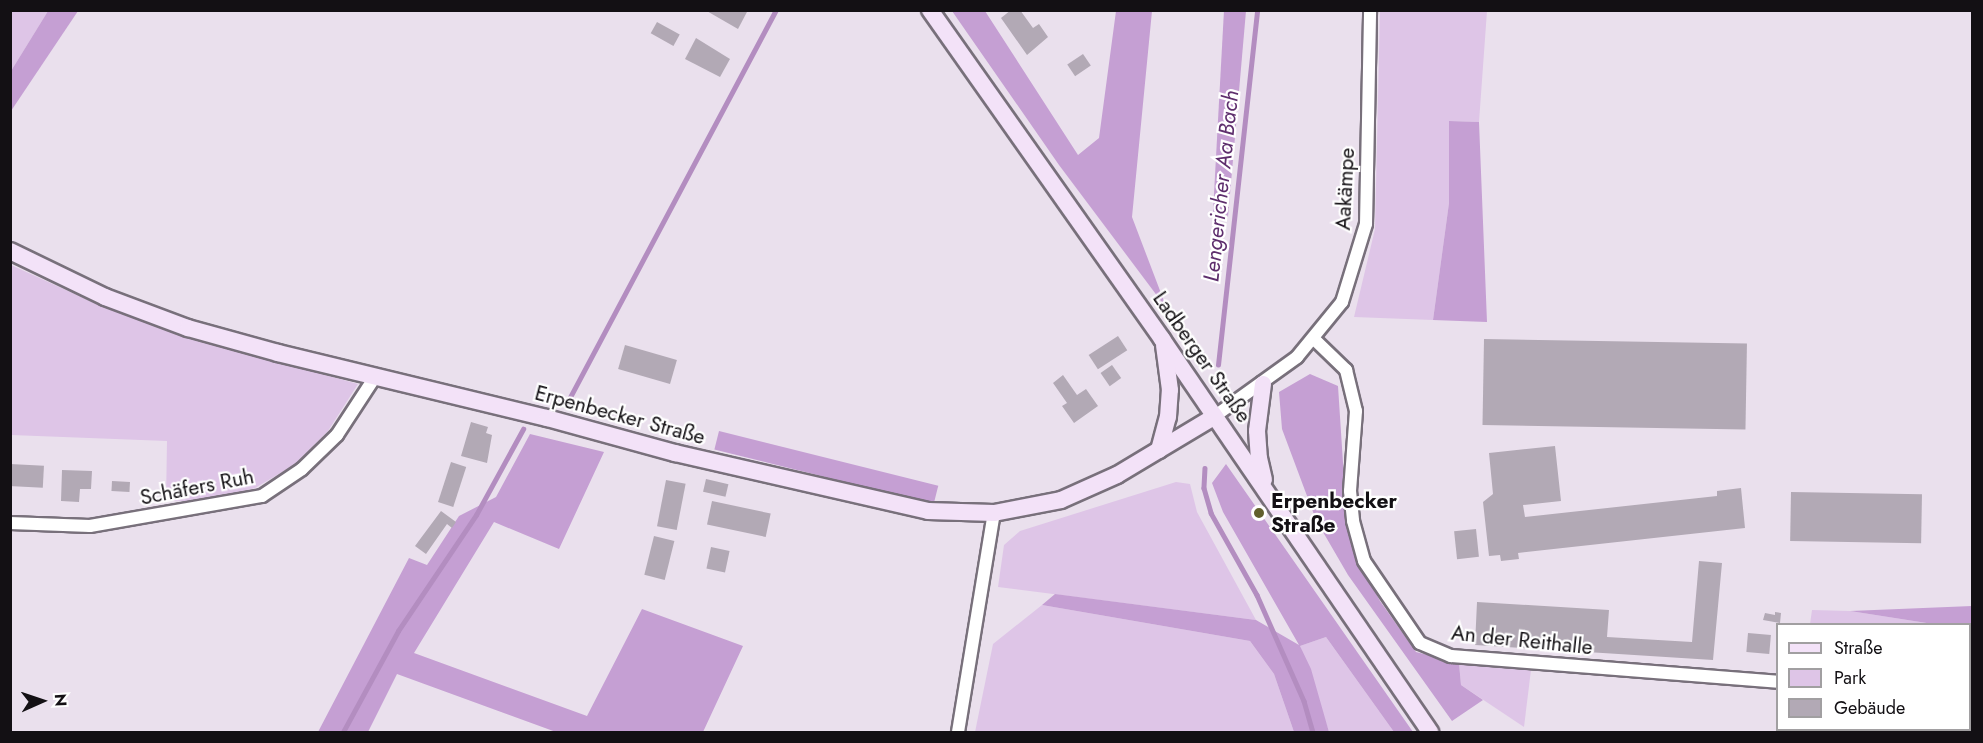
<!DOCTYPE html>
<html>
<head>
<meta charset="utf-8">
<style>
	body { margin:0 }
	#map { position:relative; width:1983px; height:743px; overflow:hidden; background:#eae0ed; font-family:Jost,sans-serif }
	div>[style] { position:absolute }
	.green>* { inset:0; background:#dec5e7 }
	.forest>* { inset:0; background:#c59fd3; transform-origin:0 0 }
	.stream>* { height:4.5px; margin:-2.25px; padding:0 2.25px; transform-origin:2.25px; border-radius:2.25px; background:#b38dc0 }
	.building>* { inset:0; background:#b2a9b5; transform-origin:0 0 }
	.roads { filter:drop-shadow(2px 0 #78707b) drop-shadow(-2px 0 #78707b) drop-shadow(0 2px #78707b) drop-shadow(0 -2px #78707b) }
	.street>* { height:12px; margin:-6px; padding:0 6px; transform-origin:6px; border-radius:6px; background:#fff }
	.secondary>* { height:16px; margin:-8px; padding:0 8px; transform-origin:8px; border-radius:8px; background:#f3e2f8 }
	.dots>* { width:16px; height:16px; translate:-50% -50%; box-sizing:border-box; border:3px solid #fff; border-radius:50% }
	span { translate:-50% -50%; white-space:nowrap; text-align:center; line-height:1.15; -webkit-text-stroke:4.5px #fff; paint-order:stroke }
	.street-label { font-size:21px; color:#131014 }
	.poi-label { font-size:21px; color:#131014; font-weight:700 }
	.left { translate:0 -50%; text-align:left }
	.water-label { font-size:22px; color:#5e2e6d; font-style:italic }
	.frame { position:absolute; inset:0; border:12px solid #131014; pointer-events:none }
	.legend { position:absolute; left:1776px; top:623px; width:195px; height:108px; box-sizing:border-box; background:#fff; border:2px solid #a19fa1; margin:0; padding:8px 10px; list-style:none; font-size:18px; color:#131014 }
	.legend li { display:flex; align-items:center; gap:12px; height:30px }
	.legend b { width:30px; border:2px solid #a19fa1 }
	.north { position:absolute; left:12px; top:671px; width:60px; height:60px; -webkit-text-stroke:4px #fff; paint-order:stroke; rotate:87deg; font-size:16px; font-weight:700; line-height:24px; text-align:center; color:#131014 }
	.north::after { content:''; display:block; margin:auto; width:21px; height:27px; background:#131014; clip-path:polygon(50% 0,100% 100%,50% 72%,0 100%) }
</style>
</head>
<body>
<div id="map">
	<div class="green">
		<i style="clip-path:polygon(11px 11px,48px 11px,11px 71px)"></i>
		<i style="clip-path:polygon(1380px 11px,1487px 11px,1479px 122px,1449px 121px,1449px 203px,1433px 320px,1354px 317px,1375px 229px)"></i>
		<i style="clip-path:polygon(11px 265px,101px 306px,186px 337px,358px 384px,328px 431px,294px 465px,255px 488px,206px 501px,166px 501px,167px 441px,11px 435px)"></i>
		<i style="clip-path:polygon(1176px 482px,1190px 484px,1197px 512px,1256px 620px,998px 587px,1004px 545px,1020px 531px)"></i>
		<i style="clip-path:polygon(1042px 605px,1250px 641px,1274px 674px,1294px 732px,975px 732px,993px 644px)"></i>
		<i style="clip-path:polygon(1812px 610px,1850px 611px,1933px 624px,1810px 624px)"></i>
		<i style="clip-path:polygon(1326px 637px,1394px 732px,1329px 732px,1300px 646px)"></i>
		<i style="clip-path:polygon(1459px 663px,1531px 670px,1524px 727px,1461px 685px)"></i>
	</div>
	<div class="forest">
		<i style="clip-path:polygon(1224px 10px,1246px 11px,1228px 217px,1213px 212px)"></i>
		<i style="clip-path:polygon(48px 11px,78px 11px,11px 111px,11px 71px)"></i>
		<i style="clip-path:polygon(952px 11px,985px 11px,1078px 155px,1099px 138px,1116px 11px,1152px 11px,1132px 217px,1167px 309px,1059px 165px)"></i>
		<i style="clip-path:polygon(1449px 121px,1479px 122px,1487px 322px,1433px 320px,1449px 203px)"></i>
		<i style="clip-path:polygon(1310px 374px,1338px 386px,1347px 524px,1360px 563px,1380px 601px,1416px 652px,1459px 663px,1461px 685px,1483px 700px,1452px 721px,1348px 575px,1316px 520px,1282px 429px,1279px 392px)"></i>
		<i style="left:719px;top:431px;width:226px;height:19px;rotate:14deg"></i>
		<i style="clip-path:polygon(530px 434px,604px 452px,559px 549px,494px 522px,414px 653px,587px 716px,642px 609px,743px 646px,703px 732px,556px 732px,397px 674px,368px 732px,318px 732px,409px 558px,427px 565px,459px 516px,496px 497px)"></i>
		<i style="clip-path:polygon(1226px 464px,1413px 732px,1394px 732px,1326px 637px,1300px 646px,1311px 669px,1329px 732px,1294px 732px,1274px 674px,1250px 641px,1042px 605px,1055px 594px,1256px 620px,1299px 645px,1223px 512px,1212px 483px)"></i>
		<i style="clip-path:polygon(1972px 606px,1972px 707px,1970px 707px,1970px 624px,1933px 624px,1850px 611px)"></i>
	</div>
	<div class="stream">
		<i style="left:1218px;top:365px;width:357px;rotate:-83.7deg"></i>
		<i style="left:568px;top:401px;width:443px;rotate:-62deg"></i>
		<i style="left:1205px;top:468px;width:20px;rotate:93deg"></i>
		<i style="left:1204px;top:488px;width:26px;rotate:74deg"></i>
		<i style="left:1211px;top:513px;width:94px;rotate:60.7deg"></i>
		<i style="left:1257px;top:595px;width:116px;rotate:66.1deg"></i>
		<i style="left:1304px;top:701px;width:32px;rotate:74deg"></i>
		<i style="left:1972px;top:685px;width:1px;rotate:-90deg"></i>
		<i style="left:1968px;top:730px;width:4px;rotate:34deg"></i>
		<i style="left:343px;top:732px;width:115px;rotate:-61.4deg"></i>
		<i style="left:398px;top:631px;width:140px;rotate:-56.1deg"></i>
		<i style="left:476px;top:515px;width:98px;rotate:-61.3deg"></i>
	</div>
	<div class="building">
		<i style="clip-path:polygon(705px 10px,748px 10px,738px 29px)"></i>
		<i style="clip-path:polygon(1011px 10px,1020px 10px,1033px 28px,1039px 24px,1048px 37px,1027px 55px,1001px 18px)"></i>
		<i style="left:657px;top:22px;width:26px;height:13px;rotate:29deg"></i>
		<i style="clip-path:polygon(696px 38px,730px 59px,720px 77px,685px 59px)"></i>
		<i style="left:1083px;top:54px;width:14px;height:19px;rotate:56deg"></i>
		<i style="left:1118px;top:336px;width:17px;height:35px;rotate:57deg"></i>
		<i style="left:1484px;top:339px;width:263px;height:86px;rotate:1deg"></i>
		<i style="left:625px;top:345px;width:54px;height:25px;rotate:16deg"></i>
		<i style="left:1112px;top:365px;width:16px;height:14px;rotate:55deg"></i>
		<i style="clip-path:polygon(1063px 375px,1077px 395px,1086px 389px,1098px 406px,1074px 423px,1062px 406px,1067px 403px,1053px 383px)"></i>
		<i style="clip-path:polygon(471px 422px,488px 427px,486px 433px,492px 435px,487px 463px,461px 456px)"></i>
		<i style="clip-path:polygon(1555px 446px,1561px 501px,1523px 505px,1525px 517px,1717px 496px,1717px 491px,1741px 488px,1745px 528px,1518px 553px,1519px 559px,1501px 561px,1500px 555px,1489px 556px,1483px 502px,1493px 494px,1489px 453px)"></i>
		<i style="left:451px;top:462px;width:16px;height:42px;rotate:18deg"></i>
		<i style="left:10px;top:464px;width:34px;height:22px;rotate:3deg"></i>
		<i style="clip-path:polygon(62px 470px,92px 471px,91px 489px,80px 489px,79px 502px,61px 501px)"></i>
		<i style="left:706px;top:479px;width:23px;height:13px;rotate:13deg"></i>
		<i style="left:666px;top:480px;width:20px;height:47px;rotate:11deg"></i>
		<i style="left:112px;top:481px;width:18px;height:10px;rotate:3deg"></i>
		<i style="left:1791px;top:492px;width:131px;height:49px;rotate:1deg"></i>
		<i style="left:712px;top:501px;width:60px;height:24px;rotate:12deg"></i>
		<i style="clip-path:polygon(441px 511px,456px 522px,452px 528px,447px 524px,426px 554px,415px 546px)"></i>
		<i style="left:1476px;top:529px;width:28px;height:22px;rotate:84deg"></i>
		<i style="left:654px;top:536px;width:21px;height:40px;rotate:14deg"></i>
		<i style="left:711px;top:547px;width:19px;height:22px;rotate:12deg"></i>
		<i style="clip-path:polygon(1699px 561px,1722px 563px,1713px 660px,1475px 645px,1477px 602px,1609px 610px,1607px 637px,1692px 642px)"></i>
		<i style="clip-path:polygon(1775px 612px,1781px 613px,1780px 623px,1763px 620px,1765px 613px,1775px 615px)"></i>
		<i style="left:1748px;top:633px;width:23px;height:19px;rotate:5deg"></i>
	</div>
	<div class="roads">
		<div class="street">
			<i style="left:1314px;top:339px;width:45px;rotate:44.1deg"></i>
			<i style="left:1346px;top:370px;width:42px;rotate:76.3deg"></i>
			<i style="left:1356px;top:411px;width:80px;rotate:94.3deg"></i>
			<i style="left:1350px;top:491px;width:30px;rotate:84deg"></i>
			<i style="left:1353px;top:521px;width:41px;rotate:74.6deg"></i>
			<i style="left:1364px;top:561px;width:99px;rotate:55.7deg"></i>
			<i style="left:1420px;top:643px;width:34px;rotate:23deg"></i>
			<i style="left:1451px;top:656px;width:328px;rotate:4.5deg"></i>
			<i style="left:1215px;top:416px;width:101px;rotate:-35.7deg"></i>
			<i style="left:1297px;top:357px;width:71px;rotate:-50.7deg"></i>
			<i style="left:1342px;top:302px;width:82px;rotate:-72.9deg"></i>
			<i style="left:1366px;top:224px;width:214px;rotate:-88.9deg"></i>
			<i style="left:10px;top:523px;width:80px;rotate:2.1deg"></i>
			<i style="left:90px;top:526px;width:175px;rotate:-9.9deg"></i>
			<i style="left:262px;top:496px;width:48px;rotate:-34deg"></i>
			<i style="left:302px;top:469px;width:49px;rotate:-44.2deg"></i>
			<i style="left:337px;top:435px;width:69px;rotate:-56.8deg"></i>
			<i style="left:1970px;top:716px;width:2px"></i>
			<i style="left:958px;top:732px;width:222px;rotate:-80.7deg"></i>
		</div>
		<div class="secondary">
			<i style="left:930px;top:10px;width:403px;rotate:54.8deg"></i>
			<i style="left:1162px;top:339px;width:476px;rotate:55.7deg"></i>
			<i style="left:10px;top:251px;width:106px;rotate:25.8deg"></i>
			<i style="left:105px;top:297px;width:89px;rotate:20.5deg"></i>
			<i style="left:188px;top:328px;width:93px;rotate:15.5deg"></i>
			<i style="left:278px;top:353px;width:277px;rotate:13.6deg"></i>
			<i style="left:547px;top:418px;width:133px;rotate:15.3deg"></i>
			<i style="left:675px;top:453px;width:260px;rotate:12.9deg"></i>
			<i style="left:928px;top:511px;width:66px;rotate:1.7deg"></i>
			<i style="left:994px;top:513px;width:68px;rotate:-11deg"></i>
			<i style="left:1061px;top:500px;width:61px;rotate:-24.1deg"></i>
			<i style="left:1117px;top:475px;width:114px;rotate:-31deg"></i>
			<i style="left:1263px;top:384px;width:47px;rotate:97.3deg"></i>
			<i style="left:1257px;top:431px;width:27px;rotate:86deg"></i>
			<i style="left:1259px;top:458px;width:22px;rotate:77deg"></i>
			<i style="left:1159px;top:450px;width:34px;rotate:-75deg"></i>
			<i style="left:1168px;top:417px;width:27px;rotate:-86deg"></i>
			<i style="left:1170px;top:390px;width:45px;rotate:-97.6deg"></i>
		</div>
	</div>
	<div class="dots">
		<i style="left:1259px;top:513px;background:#615f2c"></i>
	</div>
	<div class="street-label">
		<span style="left:1345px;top:189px;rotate:-87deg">Aakämpe</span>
		<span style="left:1202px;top:357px;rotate:55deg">Ladberger Straße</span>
		<span style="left:620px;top:415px;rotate:15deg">Erpenbecker Straße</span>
		<span style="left:197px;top:487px;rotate:-11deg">Schäfers Ruh</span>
		<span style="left:1522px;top:640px;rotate:6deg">An der Reithalle</span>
	</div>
	<div class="poi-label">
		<span class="left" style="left:1271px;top:513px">Erpenbecker<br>Straße</span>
	</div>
	<div class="water-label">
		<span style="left:1221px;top:186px;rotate:-84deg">Lengericher Aa Bach</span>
	</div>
	<div class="frame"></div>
	<ul class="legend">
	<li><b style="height:8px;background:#f3e2f8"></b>Straße</li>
	<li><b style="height:16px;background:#dec5e7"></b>Park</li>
	<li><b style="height:16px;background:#b2a9b5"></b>Gebäude</li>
	</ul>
	<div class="north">N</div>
</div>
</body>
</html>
